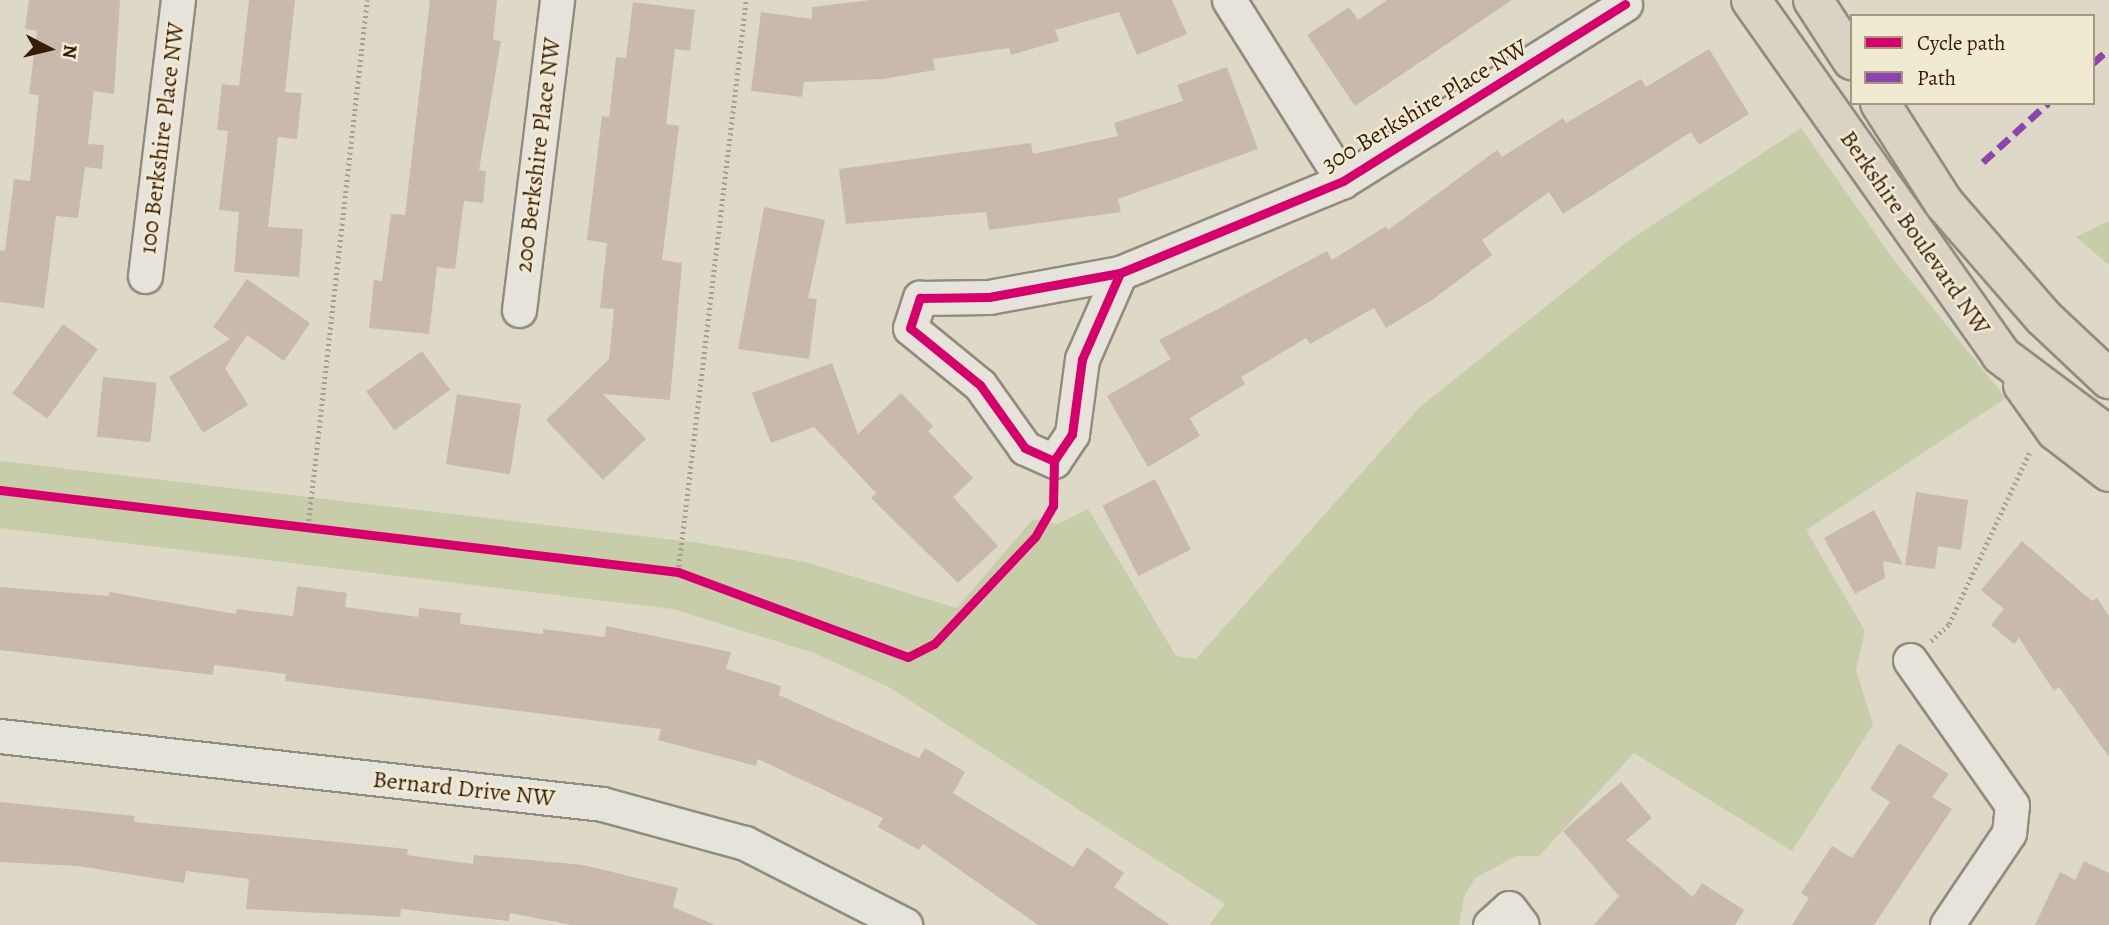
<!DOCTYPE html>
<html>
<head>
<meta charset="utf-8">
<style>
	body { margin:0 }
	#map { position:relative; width:2109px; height:925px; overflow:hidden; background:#ded9c6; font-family:Alegreya,serif }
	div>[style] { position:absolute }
	.green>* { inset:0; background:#c7cca9 }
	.building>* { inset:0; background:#c9b9ac; transform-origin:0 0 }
	.path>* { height:4.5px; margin-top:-2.25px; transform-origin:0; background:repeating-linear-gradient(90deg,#a49f96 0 2px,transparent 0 5.5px) }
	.roads { filter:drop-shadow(2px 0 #928b7e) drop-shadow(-2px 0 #928b7e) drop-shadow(0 2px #928b7e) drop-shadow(0 -2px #928b7e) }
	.minor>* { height:33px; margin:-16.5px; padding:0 16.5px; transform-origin:16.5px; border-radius:16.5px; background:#e6e3da }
	.major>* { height:38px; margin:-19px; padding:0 19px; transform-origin:19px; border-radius:19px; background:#dad3c4 }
	.quiet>* { height:7px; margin-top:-3.5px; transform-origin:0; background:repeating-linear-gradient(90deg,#8e44ad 0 14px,transparent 0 21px) }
	.cycleway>* { height:9px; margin:-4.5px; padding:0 4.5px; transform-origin:4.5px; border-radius:4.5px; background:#d6006c }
	span { translate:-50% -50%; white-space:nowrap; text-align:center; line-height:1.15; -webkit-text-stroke:5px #f1ead3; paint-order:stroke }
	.street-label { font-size:24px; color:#391b04 }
	.legend { position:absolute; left:1850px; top:14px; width:245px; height:91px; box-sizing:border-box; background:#f1ead3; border:2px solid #a79780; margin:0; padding:9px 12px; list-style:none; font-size:21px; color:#391b04 }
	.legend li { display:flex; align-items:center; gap:14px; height:35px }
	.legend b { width:35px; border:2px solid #a79780 }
	.north { position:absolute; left:14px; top:14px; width:70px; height:70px; -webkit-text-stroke:5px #f1ead3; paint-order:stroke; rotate:97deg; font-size:19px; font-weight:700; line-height:28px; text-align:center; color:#391b04 }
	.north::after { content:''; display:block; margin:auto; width:24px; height:32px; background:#391b04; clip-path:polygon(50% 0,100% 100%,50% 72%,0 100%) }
</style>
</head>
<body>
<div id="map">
	<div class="green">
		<i style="clip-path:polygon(1801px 128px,1893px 259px,2006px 398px,1806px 530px,1865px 631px,1856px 670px,1873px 725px,1792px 851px,1634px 753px,1539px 856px,1516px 856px,1475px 878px,1464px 897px,1459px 925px,1209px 925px,1225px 904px,889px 687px,814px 653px,673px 609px,0 528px,0 461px,700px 543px,805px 562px,957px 608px,1033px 519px,1058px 524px,1088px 509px,1176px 656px,1196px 659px,1421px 406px,1628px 241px)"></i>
		<i style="clip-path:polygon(2109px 221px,2109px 265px,2076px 237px)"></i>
	</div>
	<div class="building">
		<i style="clip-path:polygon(29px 0,120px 0,114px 94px,94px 91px,88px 144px,104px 145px,102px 169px,85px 167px,78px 218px,56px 216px,44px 308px,0 302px,0 250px,5px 251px,14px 179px,30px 181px,39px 95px,29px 94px,37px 31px,25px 29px)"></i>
		<i style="clip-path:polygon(249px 0,295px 0,285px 92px,302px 93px,297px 139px,278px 137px,268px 227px,303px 229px,299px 277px,234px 272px,239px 212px,219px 210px,228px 131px,217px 130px,222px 84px,239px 86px)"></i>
		<i style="clip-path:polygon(430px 0,497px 0,493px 40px,501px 41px,479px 170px,486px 171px,483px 203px,464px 201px,455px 269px,437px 267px,429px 334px,369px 328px,374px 280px,382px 281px,391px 214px,405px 215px)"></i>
		<i style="clip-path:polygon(871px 0,1172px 0,1187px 34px,1137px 55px,1119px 12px,1055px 30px,1059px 41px,1011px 55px,1009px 48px,933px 59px,935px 70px,884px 79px,804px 82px,802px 97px,751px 91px,761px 12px,812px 19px,812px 7px)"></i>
		<i style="clip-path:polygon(1387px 0,1512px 0,1355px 106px,1307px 35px,1349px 7px,1358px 20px)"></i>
		<i style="clip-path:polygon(633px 2px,695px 10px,690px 51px,675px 49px,666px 124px,679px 126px,662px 260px,682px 263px,670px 400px,603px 394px,646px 439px,603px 480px,546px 420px,609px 359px,614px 309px,600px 308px,607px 243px,587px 240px,602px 116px,609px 117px,616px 57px,626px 58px)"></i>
		<i style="clip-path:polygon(1709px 49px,1749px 114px,1699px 145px,1691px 132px,1563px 214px,1549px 192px,1482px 240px,1492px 255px,1432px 300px,1386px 328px,1374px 308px,1310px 344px,1306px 338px,1241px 377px,1245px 384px,1190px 418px,1200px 436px,1148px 467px,1107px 396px,1171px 359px,1159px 340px,1327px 251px,1332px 260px,1386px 226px,1388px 230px,1497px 150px,1502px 157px,1563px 118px,1566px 123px,1641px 79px,1646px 87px)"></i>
		<i style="clip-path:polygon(1227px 67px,1258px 149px,1118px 199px,1121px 212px,989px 230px,986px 212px,846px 224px,839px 169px,1031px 143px,1033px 154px,1118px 136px,1114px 123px,1183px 101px,1177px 85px)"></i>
		<i style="clip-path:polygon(764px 207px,825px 220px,808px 298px,817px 299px,809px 359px,738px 349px)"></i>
		<i style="clip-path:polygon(247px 279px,310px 323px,284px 361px,247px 335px,225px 368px,248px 405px,203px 433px,169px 377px,230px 339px,213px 327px)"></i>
		<i style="left:63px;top:324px;width:43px;height:86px;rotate:36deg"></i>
		<i style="left:422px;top:351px;width:48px;height:69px;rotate:54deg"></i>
		<i style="clip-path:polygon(832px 363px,858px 434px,901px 393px,933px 426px,928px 431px,973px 478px,953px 497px,998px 546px,958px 583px,871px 498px,876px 493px,814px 427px,771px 443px,752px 393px)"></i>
		<i style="left:103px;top:377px;width:54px;height:60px;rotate:6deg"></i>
		<i style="left:457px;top:394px;width:65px;height:71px;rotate:9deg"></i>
		<i style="left:1155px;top:479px;width:79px;height:59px;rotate:63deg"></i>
		<i style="clip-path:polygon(1916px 492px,1968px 500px,1961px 550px,1938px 546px,1935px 569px,1905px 565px)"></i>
		<i style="clip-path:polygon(1874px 510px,1903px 565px,1883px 561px,1885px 578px,1855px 594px,1824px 538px)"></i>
		<i style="clip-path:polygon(2022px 541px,2092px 601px,2097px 598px,2109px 616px,2109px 757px,2059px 687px,2054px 691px,2019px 638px,2014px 644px,1991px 625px,2004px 609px,1981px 590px)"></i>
		<i style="clip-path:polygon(297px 586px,347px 593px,345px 607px,418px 617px,419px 608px,461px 613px,460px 624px,543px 634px,543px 629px,605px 637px,606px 626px,731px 652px,726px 669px,781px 686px,779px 695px,919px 758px,925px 748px,965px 772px,953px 793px,1073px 867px,1087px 847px,1124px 873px,1114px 887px,1170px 925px,1038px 925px,923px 844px,919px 850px,878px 827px,883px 818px,758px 759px,756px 766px,658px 740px,661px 729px,285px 681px,286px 674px,214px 665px,213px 675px,0 650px,0 587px,109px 596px,109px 592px,236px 614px,237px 609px,293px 616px)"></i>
		<i style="clip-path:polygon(1899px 743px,1949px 774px,1932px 797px,1952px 809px,1874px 925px,1792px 925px,1809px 898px,1801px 893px,1832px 846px,1852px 858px,1890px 802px,1870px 789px)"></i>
		<i style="clip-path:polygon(1621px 782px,1652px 818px,1626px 840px,1693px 897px,1702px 883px,1744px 910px,1735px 925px,1594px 925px,1619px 896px,1563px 831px)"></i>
		<i style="clip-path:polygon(0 802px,135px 816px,134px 822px,408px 849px,407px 855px,473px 864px,474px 855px,584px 865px,678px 888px,673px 907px,715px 925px,572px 925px,510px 913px,509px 921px,401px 909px,400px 917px,246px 909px,249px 879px,186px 871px,184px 883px,78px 866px,0 862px)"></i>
		<i style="clip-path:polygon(2084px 861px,2109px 873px,2109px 925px,2035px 925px,2060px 872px,2075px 880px)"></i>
	</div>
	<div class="path">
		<i style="left:308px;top:526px;width:529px;rotate:-83.6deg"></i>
		<i style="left:678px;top:572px;width:576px;rotate:-83.22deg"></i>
		<i style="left:1931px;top:641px;width:25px;rotate:-43deg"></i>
		<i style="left:1949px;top:624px;width:189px;rotate:-64.9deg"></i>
	</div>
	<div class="roads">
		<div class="minor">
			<i style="left:1229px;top:0;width:214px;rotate:57.8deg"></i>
			<i style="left:1120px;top:273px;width:94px;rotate:113.8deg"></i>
			<i style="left:1082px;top:359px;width:76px;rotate:97.6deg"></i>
			<i style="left:1072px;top:434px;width:32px;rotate:124deg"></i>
			<i style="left:1054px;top:461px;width:32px;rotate:-156deg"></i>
			<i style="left:1025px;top:448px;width:77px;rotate:-125.5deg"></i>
			<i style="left:980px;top:385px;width:90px;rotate:-140.8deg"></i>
			<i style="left:910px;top:328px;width:32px;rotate:-72deg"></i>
			<i style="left:920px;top:298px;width:69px;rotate:-0.8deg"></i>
			<i style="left:989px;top:297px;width:133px;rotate:-10.4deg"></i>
			<i style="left:1120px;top:273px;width:241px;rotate:-22.4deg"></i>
			<i style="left:1343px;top:181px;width:333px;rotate:-32.1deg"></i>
			<i style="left:145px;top:276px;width:278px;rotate:-83.2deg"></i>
			<i style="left:519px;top:310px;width:312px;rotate:-83deg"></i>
			<i style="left:1910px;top:660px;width:177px;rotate:54.9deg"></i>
			<i style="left:2012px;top:805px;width:28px;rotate:96deg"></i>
			<i style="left:2009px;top:833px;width:111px;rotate:124deg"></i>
			<i style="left:0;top:736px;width:606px;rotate:6.44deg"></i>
			<i style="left:602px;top:804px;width:148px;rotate:15.3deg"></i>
			<i style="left:745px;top:843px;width:180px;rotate:27.1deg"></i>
			<i style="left:1490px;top:925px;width:25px;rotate:-42deg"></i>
			<i style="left:1509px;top:908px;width:21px;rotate:53deg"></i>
		</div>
		<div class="major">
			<i style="left:1751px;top:0;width:434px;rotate:54.8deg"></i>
			<i style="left:2001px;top:355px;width:135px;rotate:36.9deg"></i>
			<i style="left:1813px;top:0;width:72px;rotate:57deg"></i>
			<i style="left:1880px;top:103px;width:119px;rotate:57.4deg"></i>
			<i style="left:1944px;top:203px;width:151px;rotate:49deg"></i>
			<i style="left:2043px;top:317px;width:91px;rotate:43.2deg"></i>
			<i style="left:2023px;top:385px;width:57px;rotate:54.3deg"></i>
			<i style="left:2056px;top:431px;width:67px;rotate:37.7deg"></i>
		</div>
	</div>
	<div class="quiet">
		<i style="left:2093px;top:63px;width:21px;rotate:-41deg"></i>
		<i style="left:1983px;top:162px;width:88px;rotate:-42.2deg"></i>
	</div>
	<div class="cycleway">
		<i style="left:1120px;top:273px;width:94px;rotate:113.8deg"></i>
		<i style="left:1082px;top:359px;width:76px;rotate:97.6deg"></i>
		<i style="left:1072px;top:434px;width:32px;rotate:124deg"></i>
		<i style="left:1054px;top:461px;width:32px;rotate:-156deg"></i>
		<i style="left:1025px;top:448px;width:77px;rotate:-125.5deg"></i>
		<i style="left:980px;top:385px;width:90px;rotate:-140.8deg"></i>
		<i style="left:910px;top:328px;width:32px;rotate:-72deg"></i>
		<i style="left:920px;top:298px;width:69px;rotate:-0.8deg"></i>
		<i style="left:989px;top:297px;width:133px;rotate:-10.4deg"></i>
		<i style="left:1120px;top:273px;width:241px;rotate:-22.4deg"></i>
		<i style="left:1343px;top:181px;width:333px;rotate:-32.1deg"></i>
		<i style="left:0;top:490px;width:683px;rotate:6.9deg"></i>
		<i style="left:678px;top:572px;width:245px;rotate:20.3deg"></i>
		<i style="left:908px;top:657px;width:29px;rotate:-27deg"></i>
		<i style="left:934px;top:644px;width:147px;rotate:-46.7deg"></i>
		<i style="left:1035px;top:537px;width:36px;rotate:-60deg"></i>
		<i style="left:1053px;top:506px;width:45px;rotate:-88.7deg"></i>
	</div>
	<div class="street-label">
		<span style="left:1425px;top:106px;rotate:-31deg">300 Berkshire Place NW</span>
		<span style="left:162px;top:138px;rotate:-83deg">100 Berkshire Place NW</span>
		<span style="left:538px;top:155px;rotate:-83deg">200 Berkshire Place NW</span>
		<span style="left:1915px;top:233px;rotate:55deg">Berkshire Boulevard NW</span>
		<span style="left:464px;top:789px;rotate:6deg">Bernard Drive NW</span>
	</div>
	<ul class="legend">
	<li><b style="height:9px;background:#d6006c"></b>Cycle path</li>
	<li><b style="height:9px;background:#8e44ad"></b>Path</li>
	</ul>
	<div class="north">N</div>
</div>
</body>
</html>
